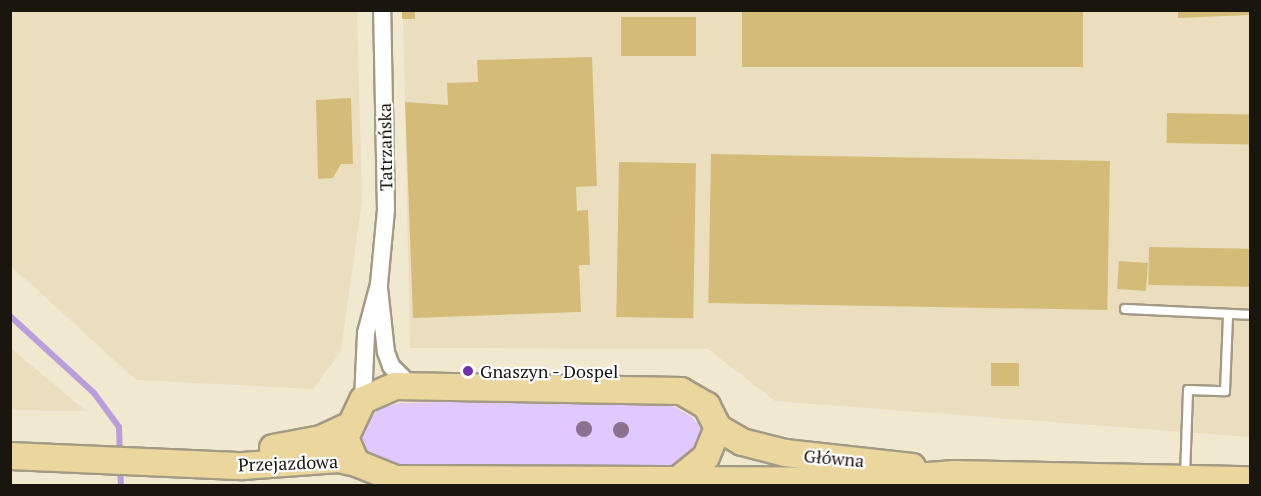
<!DOCTYPE html>
<html>
<head>
<meta charset="utf-8">
<style>
	body { margin:0 }
	#map { position:relative; width:1261px; height:496px; overflow:hidden; background:#f1e8d0; font-family:"PT Serif",serif }
	div>[style] { position:absolute }
	.built>* { inset:0; background:#eadebf }
	.green>* { inset:0; background:#dfc9fe }
	.stream>* { height:6px; margin:-3px; padding:0 3px; transform-origin:3px; border-radius:3px; background:#b89edb }
	.building>* { inset:0; background:#d4bc78; transform-origin:0 0 }
	.roads { filter:drop-shadow(2px 0 #a29a84) drop-shadow(-2px 0 #a29a84) drop-shadow(0 2px #a29a84) drop-shadow(0 -2px #a29a84) }
	.lane>* { height:8px; margin:-4px; padding:0 4px; transform-origin:4px; border-radius:4px; background:#fff }
	.street>* { height:16px; margin:-8px; padding:0 8px; transform-origin:8px; border-radius:8px; background:#fff }
	.primary>* { height:26px; margin:-13px; padding:0 13px; transform-origin:13px; border-radius:13px; background:#ebd79d }
	.trees>* { width:16px; height:16px; margin:-8px; border-radius:50%; background:#8b718e }
	.dots>* { width:16px; height:16px; translate:-50% -50%; box-sizing:border-box; border:3px solid #fff; border-radius:50% }
	span { translate:-50% -50%; white-space:nowrap; text-align:center; line-height:1.15; -webkit-text-stroke:4.5px #fff; paint-order:stroke }
	.street-label { font-size:18px; color:#19160e }
	.poi-label { font-size:18px; color:#19160e }
	.left { translate:0 -50%; text-align:left }
	.frame { position:absolute; inset:0; border:12px solid #19160e; pointer-events:none }
</style>
</head>
<body>
<div id="map">
	<div class="built">
		<i style="clip-path:polygon(11px 11px,357px 11px,362px 200px,341px 351px,313px 389px,136px 380px,11px 266px)"></i>
		<i style="clip-path:polygon(403px 11px,1250px 11px,1250px 437px,775px 401px,708px 349px,410px 348px)"></i>
		<i style="clip-path:polygon(11px 348px,86px 411px,11px 410px)"></i>
	</div>
	<div class="green">
		<i style="clip-path:polygon(660px 399px,692px 417px,705px 433px,697px 452px,668px 468px,401px 470px,374px 460px,360px 447px,366px 422px,380px 408px,401px 403px)"></i>
	</div>
	<div class="stream">
		<i style="left:10px;top:316px;width:114px;rotate:42.5deg"></i>
		<i style="left:94px;top:393px;width:42px;rotate:53.7deg"></i>
		<i style="left:119px;top:427px;width:26px;rotate:88deg"></i>
		<i style="left:120px;top:467px;width:19px;rotate:87deg"></i>
	</div>
	<div class="building">
		<i style="left:402px;top:10px;width:13px;height:9px"></i>
		<i style="left:742px;top:10px;width:341px;height:57px"></i>
		<i style="clip-path:polygon(1178px 10px,1250px 10px,1250px 15px,1178px 18px)"></i>
		<i style="left:696px;top:17px;width:39px;height:75px;rotate:90deg"></i>
		<i style="clip-path:polygon(592px 57px,597px 186px,576px 187px,577px 211px,588px 210px,590px 265px,579px 265px,581px 312px,413px 318px,405px 102px,448px 105px,447px 83px,478px 82px,477px 60px)"></i>
		<i style="clip-path:polygon(351px 98px,353px 164px,341px 164px,333px 178px,318px 179px,316px 100px)"></i>
		<i style="left:1167px;top:113px;width:83px;height:30px;rotate:1deg"></i>
		<i style="left:711px;top:154px;width:399px;height:149px;rotate:1deg"></i>
		<i style="left:619px;top:162px;width:77px;height:155px;rotate:1deg"></i>
		<i style="left:1149px;top:247px;width:101px;height:38px;rotate:1deg"></i>
		<i style="left:1119px;top:261px;width:29px;height:28px;rotate:4deg"></i>
		<i style="left:991px;top:363px;width:28px;height:23px"></i>
	</div>
	<div class="roads">
		<div class="lane">
			<i style="left:1125px;top:309px;width:125px;rotate:2.7deg"></i>
			<i style="left:1185px;top:477px;width:87px;rotate:-88deg"></i>
			<i style="left:1188px;top:390px;width:37px;rotate:2deg"></i>
			<i style="left:1225px;top:391px;width:76px;rotate:-87.7deg"></i>
		</div>
		<div class="street">
			<i style="left:379px;top:288px;width:64px;rotate:83.8deg"></i>
			<i style="left:386px;top:352px;width:15px;rotate:70deg"></i>
			<i style="left:391px;top:366px;width:30px;rotate:45deg"></i>
			<i style="left:363px;top:400px;width:67px;rotate:-87.4deg"></i>
			<i style="left:366px;top:333px;width:51px;rotate:-75.1deg"></i>
			<i style="left:379px;top:284px;width:74px;rotate:-84.6deg"></i>
			<i style="left:386px;top:210px;width:200px;rotate:-91.1deg"></i>
		</div>
		<div class="primary">
			<i style="left:718px;top:428px;width:28px;rotate:30deg"></i>
			<i style="left:742px;top:442px;width:44px;rotate:14.3deg"></i>
			<i style="left:785px;top:453px;width:128px;rotate:6.3deg"></i>
			<i style="left:273px;top:448px;width:49px;rotate:-10.6deg"></i>
			<i style="left:321px;top:439px;width:29px;rotate:-25deg"></i>
			<i style="left:10px;top:456px;width:233px;rotate:2.5deg"></i>
			<i style="left:243px;top:466px;width:96px;rotate:-4.2deg"></i>
			<i style="left:339px;top:459px;width:17px;rotate:13deg"></i>
			<i style="left:680px;top:478px;width:33px;rotate:-39deg"></i>
			<i style="left:706px;top:457px;width:31px;rotate:-68deg"></i>
			<i style="left:718px;top:428px;width:25px;rotate:-117deg"></i>
			<i style="left:707px;top:406px;width:30px;rotate:-150deg"></i>
			<i style="left:681px;top:391px;width:286px;rotate:-179deg"></i>
			<i style="left:395px;top:386px;width:35px;rotate:156deg"></i>
			<i style="left:363px;top:400px;width:42px;rotate:115.3deg"></i>
			<i style="left:345px;top:438px;width:27px;rotate:66deg"></i>
			<i style="left:356px;top:463px;width:43px;rotate:21.8deg"></i>
			<i style="left:396px;top:479px;width:467px;rotate:0.2deg"></i>
			<i style="left:863px;top:481px;width:91px;rotate:-4.4deg"></i>
			<i style="left:954px;top:474px;width:296px;rotate:1.2deg"></i>
		</div>
	</div>
	<div class="trees">
		<i style="left:584px;top:429px"></i>
		<i style="left:621px;top:430px"></i>
	</div>
	<div class="dots">
		<i style="left:468px;top:371px;background:#6f32a8"></i>
	</div>
	<div class="street-label">
		<span style="left:385px;top:147px;rotate:-91deg">Tatrzańska</span>
		<span style="left:834px;top:458px;rotate:5deg">Główna</span>
		<span style="left:288px;top:463px;rotate:-2deg">Przejazdowa</span>
	</div>
	<div class="poi-label">
		<span class="left" style="left:480px;top:371px">Gnaszyn - Dospel</span>
	</div>
	<div class="frame"></div>
</div>
</body>
</html>
